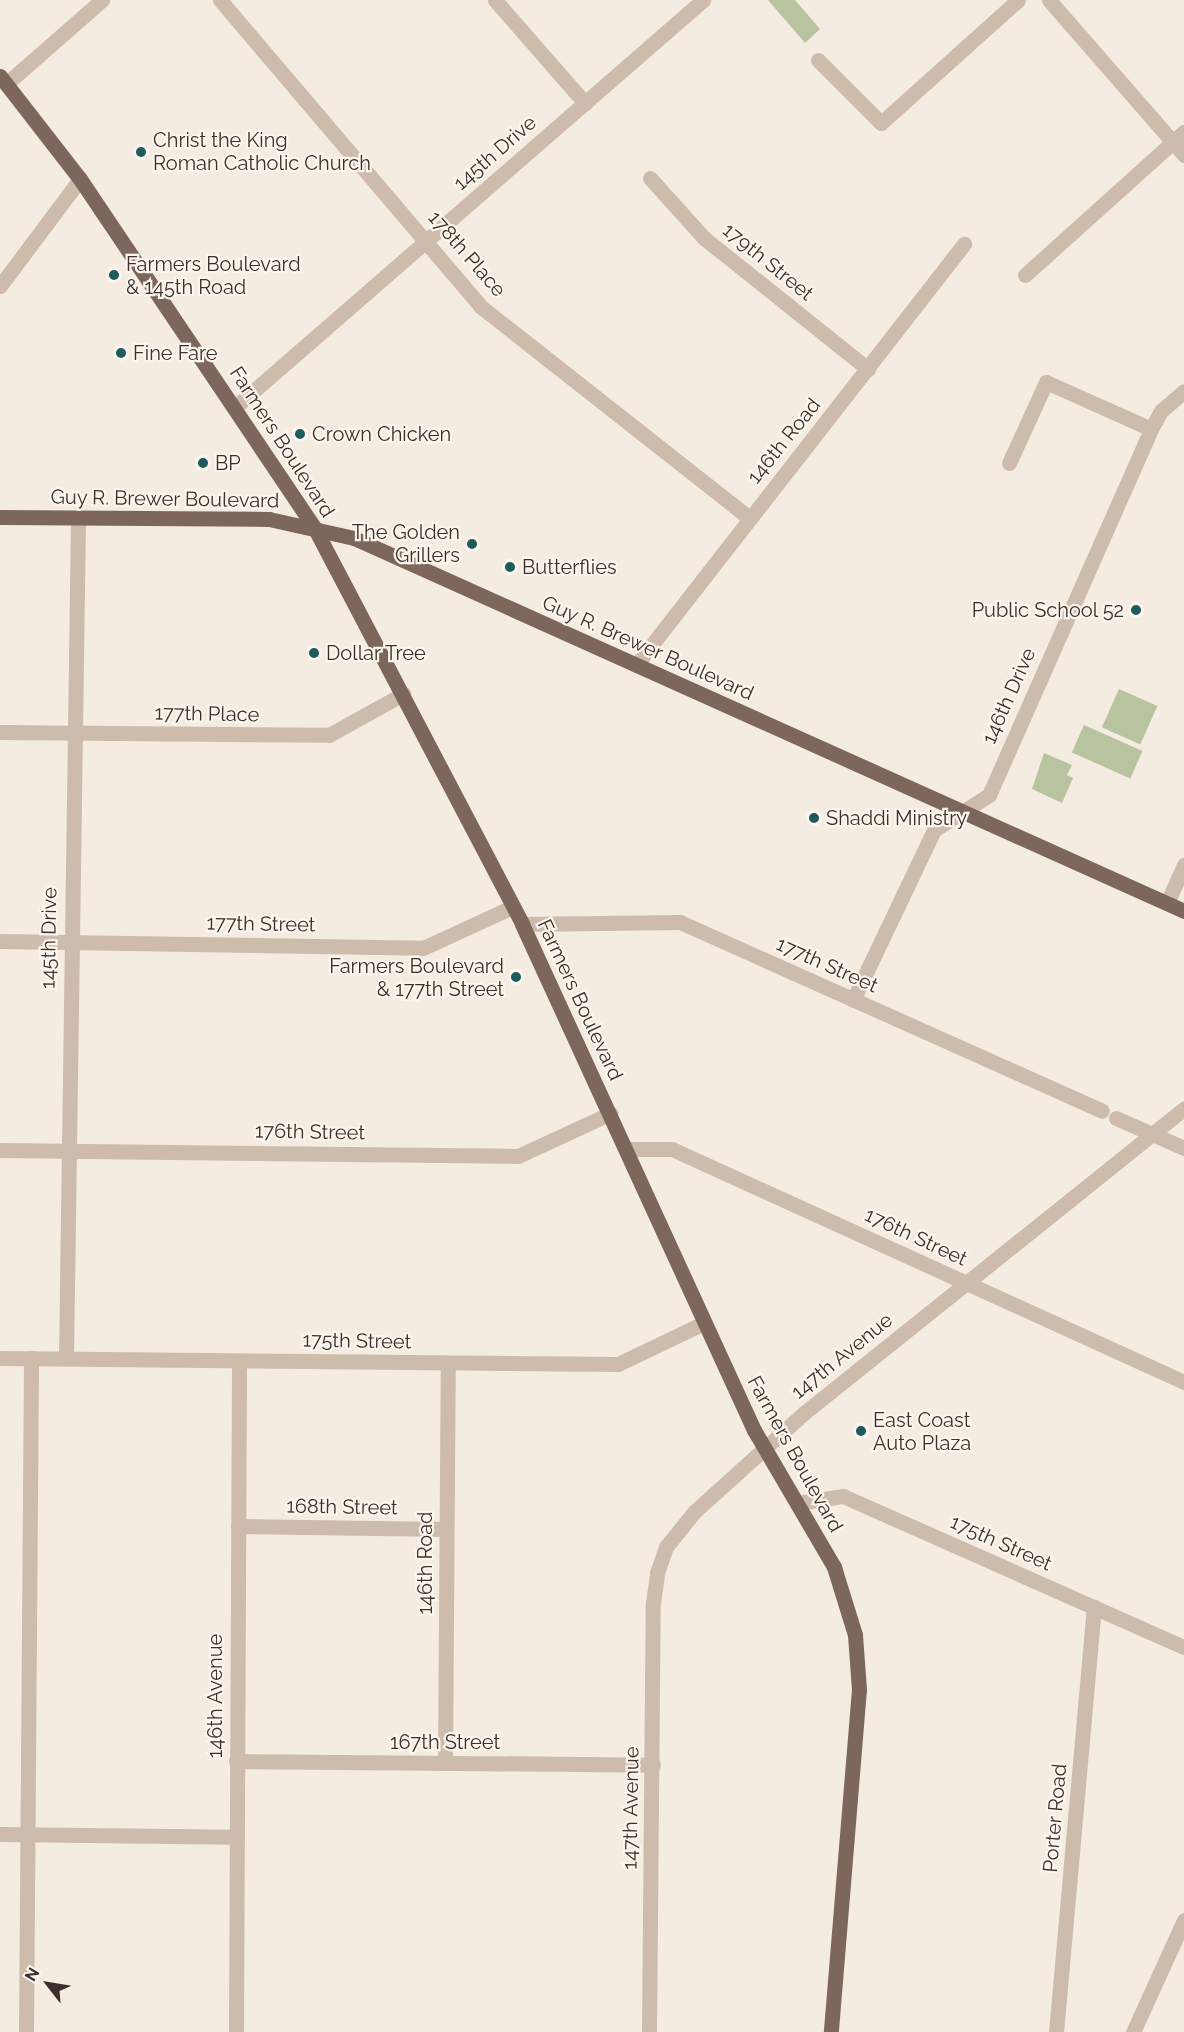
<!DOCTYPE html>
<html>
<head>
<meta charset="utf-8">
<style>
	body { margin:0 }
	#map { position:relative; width:1184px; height:2032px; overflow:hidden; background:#f4ebe1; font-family:Raleway,sans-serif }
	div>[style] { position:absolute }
	.green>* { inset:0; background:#b8c4a0; transform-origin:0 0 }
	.minor>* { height:15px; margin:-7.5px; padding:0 7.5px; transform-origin:7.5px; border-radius:7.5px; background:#cdbbac }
	.major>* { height:15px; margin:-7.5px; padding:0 7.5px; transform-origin:7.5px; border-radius:7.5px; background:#7d675c }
	.dots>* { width:16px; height:16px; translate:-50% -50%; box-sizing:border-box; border:3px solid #fbf5ee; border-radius:50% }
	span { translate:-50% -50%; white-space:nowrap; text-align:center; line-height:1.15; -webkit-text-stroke:4.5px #fbf5ee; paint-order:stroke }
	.poi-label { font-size:20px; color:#3b302b }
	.left { translate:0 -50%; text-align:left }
	.right { translate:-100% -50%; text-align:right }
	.street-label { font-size:20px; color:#3b302b }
	.north { position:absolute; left:18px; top:1954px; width:60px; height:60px; -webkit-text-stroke:4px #fbf5ee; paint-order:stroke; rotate:301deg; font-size:16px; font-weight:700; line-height:24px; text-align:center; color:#3b302b }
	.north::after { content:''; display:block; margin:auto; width:21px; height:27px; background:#3b302b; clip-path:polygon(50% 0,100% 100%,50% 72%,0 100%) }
</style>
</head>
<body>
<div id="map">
	<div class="green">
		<i style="clip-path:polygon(768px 0,795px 0,820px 29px,805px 43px)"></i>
		<i style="left:1119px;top:689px;width:42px;height:42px;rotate:24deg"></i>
		<i style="left:1084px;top:725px;width:64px;height:30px;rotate:24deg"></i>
		<i style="clip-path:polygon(1044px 753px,1072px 765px,1067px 775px,1073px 778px,1062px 803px,1032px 789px)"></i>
	</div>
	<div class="minor">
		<i style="left:220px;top:0;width:402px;rotate:49.6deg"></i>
		<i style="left:480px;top:306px;width:342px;rotate:38.2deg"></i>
		<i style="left:495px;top:0;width:137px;rotate:48.9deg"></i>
		<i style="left:1049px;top:0;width:206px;rotate:48.9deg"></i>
		<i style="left:818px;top:60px;width:89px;rotate:45deg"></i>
		<i style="left:881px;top:123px;width:184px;rotate:-41.9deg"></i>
		<i style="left:6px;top:84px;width:128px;rotate:-41.2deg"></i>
		<i style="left:650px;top:178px;width:81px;rotate:48deg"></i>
		<i style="left:704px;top:238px;width:210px;rotate:38.6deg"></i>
		<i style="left:1025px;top:275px;width:214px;rotate:-42deg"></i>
		<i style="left:0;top:286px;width:134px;rotate:-53.2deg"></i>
		<i style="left:234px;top:408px;width:622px;rotate:-41.02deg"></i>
		<i style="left:1009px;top:463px;width:89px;rotate:-65.4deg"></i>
		<i style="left:1046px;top:382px;width:115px;rotate:24.1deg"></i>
		<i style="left:636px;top:665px;width:534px;rotate:-52.08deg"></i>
		<i style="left:0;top:732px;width:329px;rotate:0.5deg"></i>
		<i style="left:329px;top:735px;width:85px;rotate:-29deg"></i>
		<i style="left:1167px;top:903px;width:42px;rotate:-65.9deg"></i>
		<i style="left:522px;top:924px;width:158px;rotate:-0.7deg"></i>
		<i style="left:680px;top:922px;width:462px;rotate:24.1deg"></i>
		<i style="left:0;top:941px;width:423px;rotate:0.9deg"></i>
		<i style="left:423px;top:948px;width:98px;rotate:-24.7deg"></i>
		<i style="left:853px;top:1000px;width:188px;rotate:-64.5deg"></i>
		<i style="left:934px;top:830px;width:65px;rotate:-32.5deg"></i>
		<i style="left:989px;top:795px;width:400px;rotate:-66.1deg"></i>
		<i style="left:1151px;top:429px;width:21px;rotate:-61deg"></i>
		<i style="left:1161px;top:411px;width:30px;rotate:-41deg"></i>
		<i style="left:1116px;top:1118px;width:74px;rotate:23.8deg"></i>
		<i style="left:626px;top:1149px;width:46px"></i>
		<i style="left:672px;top:1149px;width:563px;rotate:24.47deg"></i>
		<i style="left:0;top:1150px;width:518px;rotate:0.66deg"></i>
		<i style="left:518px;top:1156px;width:102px;rotate:-24.8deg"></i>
		<i style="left:0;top:1358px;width:618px;rotate:0.56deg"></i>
		<i style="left:618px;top:1364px;width:95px;rotate:-25.5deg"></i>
		<i style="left:66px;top:1358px;width:840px;rotate:-89.18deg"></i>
		<i style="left:797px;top:1503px;width:47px;rotate:-8.7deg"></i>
		<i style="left:843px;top:1496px;width:373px;rotate:23.9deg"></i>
		<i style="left:238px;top:1526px;width:208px;rotate:0.8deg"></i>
		<i style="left:236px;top:1761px;width:417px;rotate:0.5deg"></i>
		<i style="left:445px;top:1763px;width:399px;rotate:-89.6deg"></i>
		<i style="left:0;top:1834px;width:235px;rotate:0.7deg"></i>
		<i style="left:26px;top:2032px;width:674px;rotate:-89.57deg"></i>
		<i style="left:236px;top:2032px;width:671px;rotate:-89.74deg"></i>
		<i style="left:649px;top:2032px;width:429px;rotate:-89.5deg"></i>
		<i style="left:653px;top:1603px;width:30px;rotate:-82deg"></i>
		<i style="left:657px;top:1573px;width:28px;rotate:-71deg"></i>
		<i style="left:666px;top:1547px;width:45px;rotate:-51.3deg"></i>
		<i style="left:694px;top:1512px;width:148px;rotate:-42deg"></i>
		<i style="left:804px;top:1413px;width:487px;rotate:-38.7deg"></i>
		<i style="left:1056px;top:2032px;width:427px;rotate:-84.9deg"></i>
		<i style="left:1133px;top:2032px;width:123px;rotate:-65.5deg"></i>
	</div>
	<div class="major">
		<i style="left:0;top:76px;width:130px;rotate:52.2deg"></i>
		<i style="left:80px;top:179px;width:419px;rotate:56.1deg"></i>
		<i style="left:314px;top:527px;width:448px;rotate:62.3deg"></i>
		<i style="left:522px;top:924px;width:557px;rotate:65.37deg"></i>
		<i style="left:754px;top:1430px;width:159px;rotate:59.7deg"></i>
		<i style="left:834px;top:1567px;width:71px;rotate:72.8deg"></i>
		<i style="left:855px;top:1635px;width:54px;rotate:85.8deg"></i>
		<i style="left:859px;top:1689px;width:344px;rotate:94.7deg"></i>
		<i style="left:0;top:517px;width:269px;rotate:0.4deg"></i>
		<i style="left:269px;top:519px;width:87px;rotate:12.6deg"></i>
		<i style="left:354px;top:538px;width:910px;rotate:24.2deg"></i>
	</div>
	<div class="dots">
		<i style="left:141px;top:152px;background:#1f5a5e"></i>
		<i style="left:114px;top:275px;background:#1f5a5e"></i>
		<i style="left:121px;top:353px;background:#1f5a5e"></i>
		<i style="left:300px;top:434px;background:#1f5a5e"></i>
		<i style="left:203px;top:463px;background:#1f5a5e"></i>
		<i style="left:472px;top:544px;background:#1f5a5e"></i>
		<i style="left:510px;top:567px;background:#1f5a5e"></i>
		<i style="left:1136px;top:610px;background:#1f5a5e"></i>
		<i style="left:314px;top:653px;background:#1f5a5e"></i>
		<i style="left:814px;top:818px;background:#1f5a5e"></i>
		<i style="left:516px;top:977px;background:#1f5a5e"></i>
		<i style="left:861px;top:1431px;background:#1f5a5e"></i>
	</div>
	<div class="poi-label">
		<span class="left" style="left:153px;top:152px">Christ the King<br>Roman Catholic Church</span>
		<span class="left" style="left:126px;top:276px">Farmers Boulevard<br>&amp; 145th Road</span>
		<span class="left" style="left:133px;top:353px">Fine Fare</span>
		<span class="left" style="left:312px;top:434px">Crown Chicken</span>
		<span class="left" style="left:215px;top:463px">BP</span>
		<span class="right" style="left:460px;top:544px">The Golden<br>Grillers</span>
		<span class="left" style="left:522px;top:567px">Butterflies</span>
		<span class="right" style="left:1124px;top:610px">Public School 52</span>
		<span class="left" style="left:326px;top:653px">Dollar Tree</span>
		<span class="left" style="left:826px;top:818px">Shaddi Ministry</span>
		<span class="right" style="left:504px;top:978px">Farmers Boulevard<br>&amp; 177th Street</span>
		<span class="left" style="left:873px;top:1432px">East Coast<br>Auto Plaza</span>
	</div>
	<div class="street-label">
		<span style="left:495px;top:153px;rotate:-41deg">145th Drive</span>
		<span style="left:467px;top:254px;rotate:49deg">178th Place</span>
		<span style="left:768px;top:262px;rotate:39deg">179th Street</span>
		<span style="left:784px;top:441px;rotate:-51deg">146th Road</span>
		<span style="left:282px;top:442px;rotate:57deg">Farmers Boulevard</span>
		<span style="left:165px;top:499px;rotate:1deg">Guy R. Brewer Boulevard</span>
		<span style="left:648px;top:648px;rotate:24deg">Guy R. Brewer Boulevard</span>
		<span style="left:1009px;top:696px;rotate:-66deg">146th Drive</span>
		<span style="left:207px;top:714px;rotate:1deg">177th Place</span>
		<span style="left:261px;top:924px;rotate:1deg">177th Street</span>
		<span style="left:49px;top:938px;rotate:-89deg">145th Drive</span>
		<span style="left:827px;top:965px;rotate:24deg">177th Street</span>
		<span style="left:580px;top:1000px;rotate:65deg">Farmers Boulevard</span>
		<span style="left:310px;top:1132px;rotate:1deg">176th Street</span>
		<span style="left:916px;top:1237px;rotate:25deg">176th Street</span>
		<span style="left:357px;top:1341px;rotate:1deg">175th Street</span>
		<span style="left:842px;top:1356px;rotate:-39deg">147th Avenue</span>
		<span style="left:795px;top:1454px;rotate:61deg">Farmers Boulevard</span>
		<span style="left:342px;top:1507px;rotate:1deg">168th Street</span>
		<span style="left:1001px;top:1543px;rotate:24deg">175th Street</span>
		<span style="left:425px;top:1563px;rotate:-90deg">146th Road</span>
		<span style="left:215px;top:1696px;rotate:-90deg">146th Avenue</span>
		<span style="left:445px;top:1742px">167th Street</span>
		<span style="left:631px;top:1808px;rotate:-89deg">147th Avenue</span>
		<span style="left:1055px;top:1818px;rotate:-85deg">Porter Road</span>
	</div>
	<div class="north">N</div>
</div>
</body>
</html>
